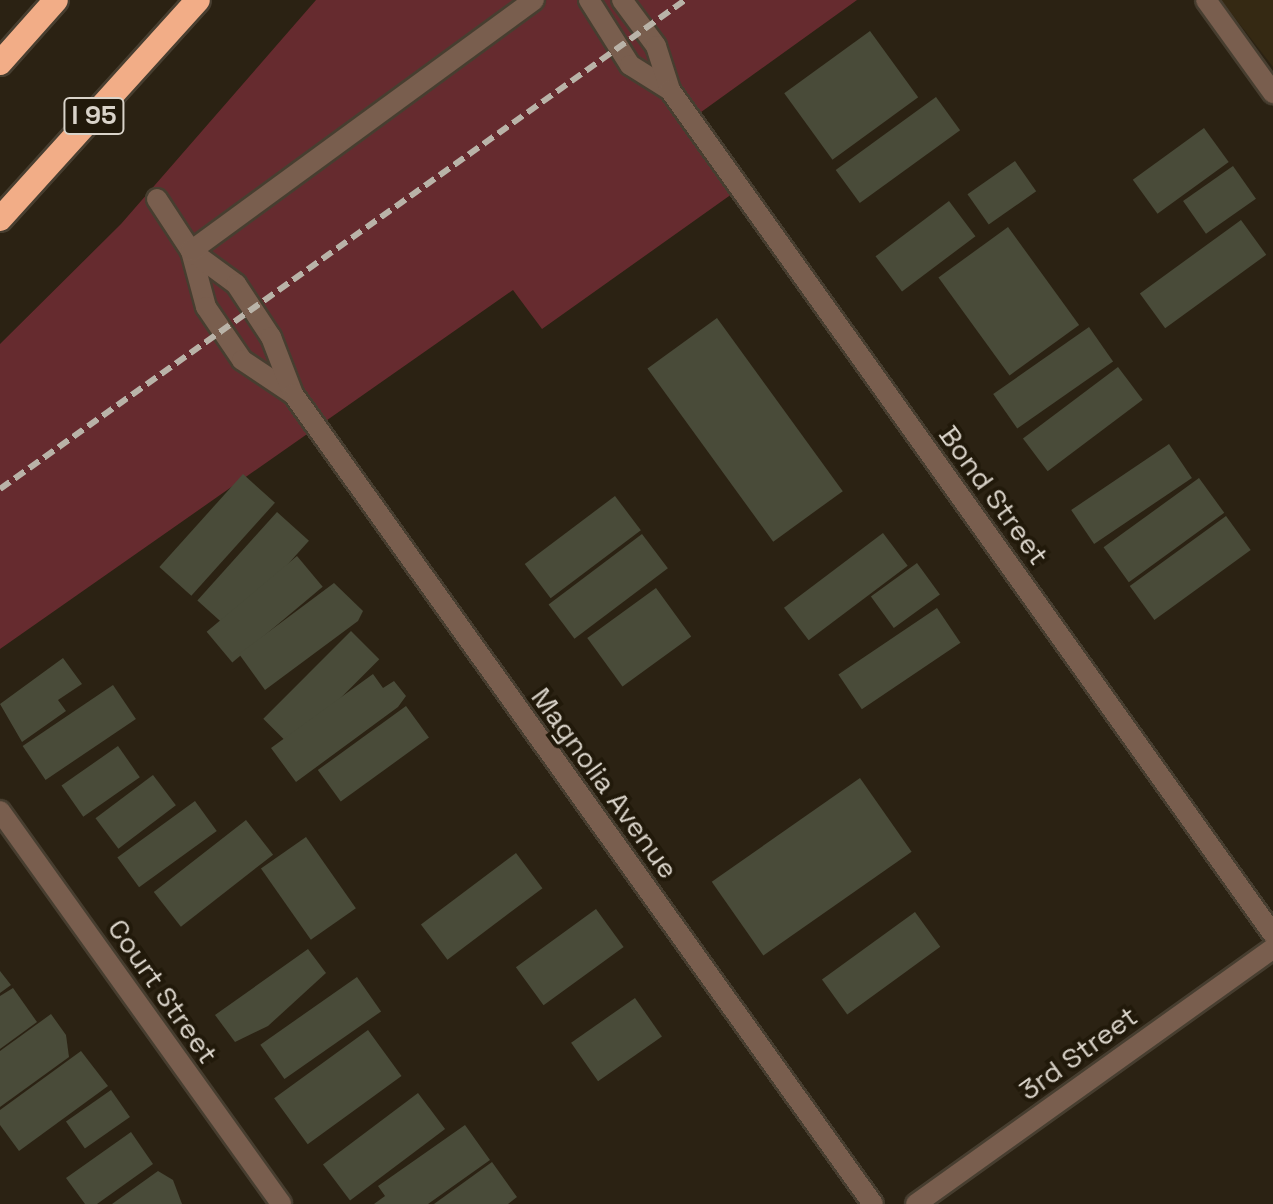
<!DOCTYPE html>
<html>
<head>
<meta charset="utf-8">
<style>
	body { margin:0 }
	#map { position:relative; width:1273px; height:1204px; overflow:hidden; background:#2b2213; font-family:"Space Grotesk",sans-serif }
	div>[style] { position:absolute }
	.built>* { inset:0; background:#352913 }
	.green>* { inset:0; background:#662b2f }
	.building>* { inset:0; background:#494b39; transform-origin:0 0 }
	.roads { filter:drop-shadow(2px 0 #473e30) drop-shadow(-2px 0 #473e30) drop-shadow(0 2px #473e30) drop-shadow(0 -2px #473e30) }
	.minor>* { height:20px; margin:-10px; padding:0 10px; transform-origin:10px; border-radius:10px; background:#795e4e }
	.highway>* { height:24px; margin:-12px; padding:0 12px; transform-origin:12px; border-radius:12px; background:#f2ad87 }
	.rail>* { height:6px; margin-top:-3px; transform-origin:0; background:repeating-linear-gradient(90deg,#b9b3a8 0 12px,transparent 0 18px) }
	span { translate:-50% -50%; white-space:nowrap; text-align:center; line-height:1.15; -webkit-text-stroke:8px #21190a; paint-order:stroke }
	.shield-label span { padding:2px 6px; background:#21190a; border:2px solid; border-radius:6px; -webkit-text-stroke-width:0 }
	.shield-label { font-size:26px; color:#d9d3c9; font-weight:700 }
	.street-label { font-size:28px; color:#d9d3c9 }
</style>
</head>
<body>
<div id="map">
	<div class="built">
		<i style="clip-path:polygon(1221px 0,1273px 0,1273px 67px)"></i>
	</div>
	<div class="green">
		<i style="clip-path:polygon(316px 0,857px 0,697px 115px,746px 184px,542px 329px,513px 290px,0 649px,0 344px,121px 224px)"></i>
	</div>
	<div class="building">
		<i style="left:870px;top:31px;width:82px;height:106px;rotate:54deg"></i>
		<i style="left:936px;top:97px;width:41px;height:124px;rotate:54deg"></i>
		<i style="left:1204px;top:128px;width:42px;height:88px;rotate:54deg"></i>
		<i style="left:1015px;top:161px;width:37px;height:58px;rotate:55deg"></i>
		<i style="left:1233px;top:166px;width:40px;height:61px;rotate:55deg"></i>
		<i style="left:949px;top:201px;width:44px;height:92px;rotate:53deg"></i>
		<i style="left:1241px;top:220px;width:43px;height:125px;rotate:54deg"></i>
		<i style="left:1008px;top:227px;width:121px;height:86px;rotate:54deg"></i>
		<i style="left:717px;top:318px;width:214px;height:86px;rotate:54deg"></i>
		<i style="left:1089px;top:327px;width:42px;height:117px;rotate:55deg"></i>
		<i style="left:1118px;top:367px;width:41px;height:119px;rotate:53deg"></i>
		<i style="left:1169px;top:444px;width:41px;height:118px;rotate:56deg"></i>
		<i style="left:243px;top:474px;width:43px;height:125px;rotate:42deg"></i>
		<i style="left:1199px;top:478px;width:43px;height:118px;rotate:54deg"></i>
		<i style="left:615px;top:496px;width:43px;height:113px;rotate:53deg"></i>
		<i style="left:277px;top:512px;width:43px;height:119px;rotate:42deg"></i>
		<i style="left:1226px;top:516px;width:42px;height:119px;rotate:54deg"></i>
		<i style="left:883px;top:533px;width:41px;height:124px;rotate:53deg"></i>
		<i style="left:642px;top:534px;width:43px;height:117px;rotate:53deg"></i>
		<i style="left:297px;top:556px;width:40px;height:118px;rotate:50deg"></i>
		<i style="left:917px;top:563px;width:39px;height:57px;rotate:54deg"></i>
		<i style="clip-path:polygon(334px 583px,363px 611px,358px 621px,265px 690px,239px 654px)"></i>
		<i style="left:656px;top:588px;width:60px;height:85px;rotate:54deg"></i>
		<i style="left:937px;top:608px;width:42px;height:119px;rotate:56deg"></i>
		<i style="left:351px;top:631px;width:40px;height:124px;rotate:45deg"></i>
		<i style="clip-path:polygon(63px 658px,82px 684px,58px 700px,66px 711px,22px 742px,0 704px)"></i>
		<i style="clip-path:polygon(373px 674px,383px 688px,394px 681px,406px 696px,398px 707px,296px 782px,271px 748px)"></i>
		<i style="left:113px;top:685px;width:41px;height:109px;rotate:56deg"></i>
		<i style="left:406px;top:706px;width:39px;height:109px;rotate:54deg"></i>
		<i style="left:118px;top:746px;width:38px;height:69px;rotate:55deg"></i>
		<i style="left:153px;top:775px;width:38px;height:72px;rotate:53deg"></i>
		<i style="left:860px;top:778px;width:90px;height:181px;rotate:55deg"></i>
		<i style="left:195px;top:801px;width:37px;height:96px;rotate:54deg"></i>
		<i style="left:246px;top:820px;width:44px;height:117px;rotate:52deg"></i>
		<i style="left:306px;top:837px;width:87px;height:55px;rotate:55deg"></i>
		<i style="left:516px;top:853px;width:44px;height:119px;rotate:53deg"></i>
		<i style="left:596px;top:909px;width:47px;height:99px;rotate:54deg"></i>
		<i style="left:915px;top:912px;width:43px;height:115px;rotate:54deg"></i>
		<i style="clip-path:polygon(308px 949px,326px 973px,268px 1026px,235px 1042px,215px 1015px)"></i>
		<i style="clip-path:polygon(0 971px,11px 985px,0 993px)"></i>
		<i style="left:357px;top:977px;width:42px;height:118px;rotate:55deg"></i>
		<i style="clip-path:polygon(13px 988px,37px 1022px,0 1049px,0 996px)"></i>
		<i style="left:635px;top:998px;width:47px;height:78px;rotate:55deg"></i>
		<i style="clip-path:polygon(51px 1014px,66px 1035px,69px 1057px,0 1107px,0 1051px)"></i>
		<i style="left:368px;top:1030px;width:57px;height:116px;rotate:54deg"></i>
		<i style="clip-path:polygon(81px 1051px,108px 1086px,19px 1151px,0 1125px,0 1110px)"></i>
		<i style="left:111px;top:1090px;width:33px;height:55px;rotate:55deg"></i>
		<i style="left:418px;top:1093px;width:45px;height:119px;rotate:53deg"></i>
		<i style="clip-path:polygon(465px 1125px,490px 1160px,428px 1204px,374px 1204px,385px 1196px,378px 1186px)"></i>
		<i style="clip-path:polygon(131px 1132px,153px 1164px,97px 1204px,85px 1204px,66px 1178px)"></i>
		<i style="clip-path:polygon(492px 1162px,517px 1197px,508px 1204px,434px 1204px)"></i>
		<i style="clip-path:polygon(158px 1171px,173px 1180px,182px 1204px,112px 1204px)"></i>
	</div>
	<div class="roads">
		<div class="minor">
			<i style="left:589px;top:0;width:77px;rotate:57.8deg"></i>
			<i style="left:630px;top:65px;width:47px;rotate:32deg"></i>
			<i style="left:622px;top:0;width:57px;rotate:53.5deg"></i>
			<i style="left:656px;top:46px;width:46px;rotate:72.3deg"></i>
			<i style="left:670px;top:90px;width:1037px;rotate:54.46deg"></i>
			<i style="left:1206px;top:0;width:115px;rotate:54.2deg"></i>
			<i style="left:157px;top:199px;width:62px;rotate:56.8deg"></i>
			<i style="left:191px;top:251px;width:58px;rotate:75deg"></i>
			<i style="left:206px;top:307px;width:64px;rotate:55.8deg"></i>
			<i style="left:242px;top:360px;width:61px;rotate:33.7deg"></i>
			<i style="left:191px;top:251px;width:56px;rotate:36.3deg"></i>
			<i style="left:236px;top:284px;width:64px;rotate:56.6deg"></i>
			<i style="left:271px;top:337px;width:61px;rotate:68.9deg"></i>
			<i style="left:293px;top:394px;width:996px;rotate:54.4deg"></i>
			<i style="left:191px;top:251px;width:425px;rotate:-36.2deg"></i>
			<i style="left:0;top:811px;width:483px;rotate:54.4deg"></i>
			<i style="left:916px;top:1204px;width:439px;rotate:-35.6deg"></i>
		</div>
		<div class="highway">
			<i style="left:0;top:63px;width:84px;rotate:-48.4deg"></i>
			<i style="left:0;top:219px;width:295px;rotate:-47.9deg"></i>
		</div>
	</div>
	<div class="rail">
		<i style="left:0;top:489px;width:842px;rotate:-35.52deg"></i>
	</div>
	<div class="shield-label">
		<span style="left:94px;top:116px">I 95</span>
	</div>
	<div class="street-label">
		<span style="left:994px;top:495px;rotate:54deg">Bond Street</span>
		<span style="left:605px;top:783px;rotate:54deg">Magnolia Avenue</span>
		<span style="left:163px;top:991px;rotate:55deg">Court Street</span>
		<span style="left:1078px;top:1053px;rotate:-36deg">3rd Street</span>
	</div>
</div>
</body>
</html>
